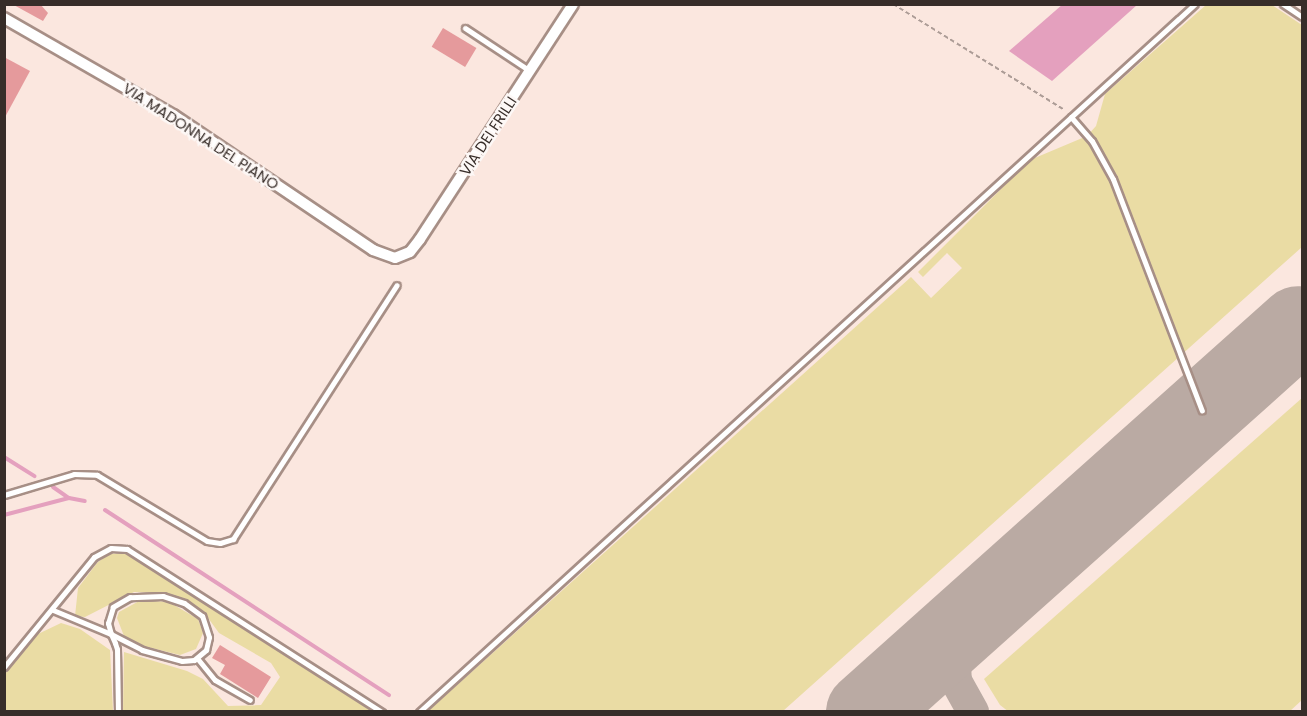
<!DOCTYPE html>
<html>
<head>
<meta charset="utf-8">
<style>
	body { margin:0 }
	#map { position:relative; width:1307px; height:716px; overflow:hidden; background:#fbe7df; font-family:Poppins,sans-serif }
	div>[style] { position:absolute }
	.green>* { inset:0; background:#eadca4 }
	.water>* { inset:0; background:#e4a0be }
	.stream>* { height:4px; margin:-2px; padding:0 2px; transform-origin:2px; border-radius:2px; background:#e4a0be }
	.taxiway>* { height:32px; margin:-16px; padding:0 16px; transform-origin:16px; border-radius:16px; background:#baaaa3 }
	.runway>* { height:80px; margin:-40px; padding:0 40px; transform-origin:40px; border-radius:40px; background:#baaaa3 }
	.building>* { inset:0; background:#e59a9c; transform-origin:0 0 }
	.path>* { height:2px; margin-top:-1px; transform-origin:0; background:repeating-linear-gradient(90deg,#ac9c96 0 4.5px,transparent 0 7.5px) }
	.roads { filter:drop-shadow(2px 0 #a78f86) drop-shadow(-2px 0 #a78f86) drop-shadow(0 2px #a78f86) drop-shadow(0 -2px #a78f86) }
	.service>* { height:5px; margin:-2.5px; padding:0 2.5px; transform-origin:2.5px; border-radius:2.5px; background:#fff }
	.minor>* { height:10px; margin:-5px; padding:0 5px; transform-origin:5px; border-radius:5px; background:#fff }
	span { translate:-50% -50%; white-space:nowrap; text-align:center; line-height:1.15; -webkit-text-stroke:5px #fdf8f6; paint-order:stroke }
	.street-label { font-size:15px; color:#372d29 }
	.frame { position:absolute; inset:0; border:6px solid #372d29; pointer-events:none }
</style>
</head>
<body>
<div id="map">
	<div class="green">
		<i style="clip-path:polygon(1206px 5px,1272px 5px,1302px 25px,1302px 247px,783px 711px,427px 712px,911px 277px,931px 298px,962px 268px,947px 253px,923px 277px,918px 272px,1030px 160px,1087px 136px,1096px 126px,1105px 94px)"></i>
		<i style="clip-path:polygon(1302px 398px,1302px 700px,1289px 712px,1009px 712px,1000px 705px,984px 679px)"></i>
		<i style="clip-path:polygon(127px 553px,135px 558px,376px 711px,123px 711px,124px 652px,187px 671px,203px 679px,228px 706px,261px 705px,280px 677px,271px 663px,219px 633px,203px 611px,166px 593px,134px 592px,85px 617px,75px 616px,78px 588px,97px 563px,108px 554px)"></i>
		<i style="clip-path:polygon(141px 600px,169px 602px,198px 619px,203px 633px,196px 649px,180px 655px,139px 645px,124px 636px,117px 618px,119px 612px)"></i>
		<i style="clip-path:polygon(61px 623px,80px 629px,110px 650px,113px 711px,5px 711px,5px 674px,38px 634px)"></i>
	</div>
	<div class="water">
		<i style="clip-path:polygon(1063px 4px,1137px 5px,1052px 81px,1009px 51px)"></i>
	</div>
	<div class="stream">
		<i style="left:4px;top:457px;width:36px;rotate:32deg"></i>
		<i style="left:53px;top:487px;width:19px;rotate:35deg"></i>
		<i style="left:69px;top:498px;width:16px;rotate:11deg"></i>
		<i style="left:105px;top:510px;width:339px;rotate:33.1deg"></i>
		<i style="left:4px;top:515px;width:67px;rotate:-14.7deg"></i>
	</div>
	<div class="taxiway">
		<i style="left:1258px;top:361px;width:54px;rotate:-35.2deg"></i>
		<i style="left:968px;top:620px;width:46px;rotate:106.5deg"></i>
		<i style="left:955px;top:664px;width:17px;rotate:87deg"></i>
		<i style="left:956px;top:681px;width:35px;rotate:61deg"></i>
	</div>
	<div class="runway">
		<i style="left:866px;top:712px;width:579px;rotate:-41.78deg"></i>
	</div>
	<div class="building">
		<i style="clip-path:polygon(12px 4px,40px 4px,48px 13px,43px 21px)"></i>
		<i style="left:443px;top:28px;width:39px;height:22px;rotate:31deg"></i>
		<i style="clip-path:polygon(4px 57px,30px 71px,4px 119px)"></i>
		<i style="clip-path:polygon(220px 645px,271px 677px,258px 698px,220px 674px,225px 665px,212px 658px)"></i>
	</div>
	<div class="path">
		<i style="left:893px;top:4px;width:200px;rotate:31.7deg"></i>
	</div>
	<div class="roads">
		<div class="service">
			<i style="left:1283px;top:4px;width:23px;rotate:34deg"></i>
			<i style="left:465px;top:28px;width:78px;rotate:33.5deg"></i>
			<i style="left:1071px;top:117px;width:32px;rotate:49deg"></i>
			<i style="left:1092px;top:141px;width:43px;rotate:61.1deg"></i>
			<i style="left:1113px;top:179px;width:248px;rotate:69deg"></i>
			<i style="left:4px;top:495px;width:73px;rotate:-16.7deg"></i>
			<i style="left:74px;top:474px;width:23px;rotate:2deg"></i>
			<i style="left:97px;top:475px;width:128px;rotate:31deg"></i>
			<i style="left:207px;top:541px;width:13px;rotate:9deg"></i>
			<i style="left:220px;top:543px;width:14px;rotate:-17deg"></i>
			<i style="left:233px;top:539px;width:302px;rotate:-57.2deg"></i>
			<i style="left:53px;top:610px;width:63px;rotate:22.5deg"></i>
			<i style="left:111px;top:634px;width:35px;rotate:27deg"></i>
			<i style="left:142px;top:650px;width:41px;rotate:15.4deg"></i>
			<i style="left:182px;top:661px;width:12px;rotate:-5deg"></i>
			<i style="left:194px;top:660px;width:16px;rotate:-40deg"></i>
			<i style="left:206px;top:650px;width:13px;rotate:-77deg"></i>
			<i style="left:209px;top:637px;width:22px;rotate:-108deg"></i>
			<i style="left:202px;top:616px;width:22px;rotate:-144deg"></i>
			<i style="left:184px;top:603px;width:22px;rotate:-162deg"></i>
			<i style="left:163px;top:596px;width:33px;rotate:178deg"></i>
			<i style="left:130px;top:597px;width:20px;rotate:150deg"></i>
			<i style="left:113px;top:607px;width:17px;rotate:107deg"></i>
			<i style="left:108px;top:623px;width:11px;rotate:75deg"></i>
			<i style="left:111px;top:634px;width:10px;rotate:66deg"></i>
			<i style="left:115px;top:643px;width:6px;rotate:72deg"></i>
			<i style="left:117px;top:649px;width:63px;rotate:89.1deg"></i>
			<i style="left:197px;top:658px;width:28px;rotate:51deg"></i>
			<i style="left:215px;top:680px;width:40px;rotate:29.7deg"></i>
			<i style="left:4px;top:667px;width:142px;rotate:-50.7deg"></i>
			<i style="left:94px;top:557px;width:19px;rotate:-28deg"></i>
			<i style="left:111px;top:548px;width:16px;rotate:4deg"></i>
			<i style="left:127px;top:549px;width:303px;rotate:32.6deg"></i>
			<i style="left:419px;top:712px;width:1050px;rotate:-42.38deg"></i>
		</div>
		<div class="minor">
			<i style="left:4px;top:18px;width:195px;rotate:29.9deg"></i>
			<i style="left:173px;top:115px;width:241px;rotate:34deg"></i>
			<i style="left:373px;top:250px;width:23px;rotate:20deg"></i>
			<i style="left:395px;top:258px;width:16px;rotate:-22deg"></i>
			<i style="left:410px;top:252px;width:16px;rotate:-52deg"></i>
			<i style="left:420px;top:239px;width:280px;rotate:-56.9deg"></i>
		</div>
	</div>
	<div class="street-label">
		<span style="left:201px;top:136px;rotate:33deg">VIA MADONNA DEL PIANO</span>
		<span style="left:488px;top:136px;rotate:-57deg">VIA DEI FRILLI</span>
	</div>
	<div class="frame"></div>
</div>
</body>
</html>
